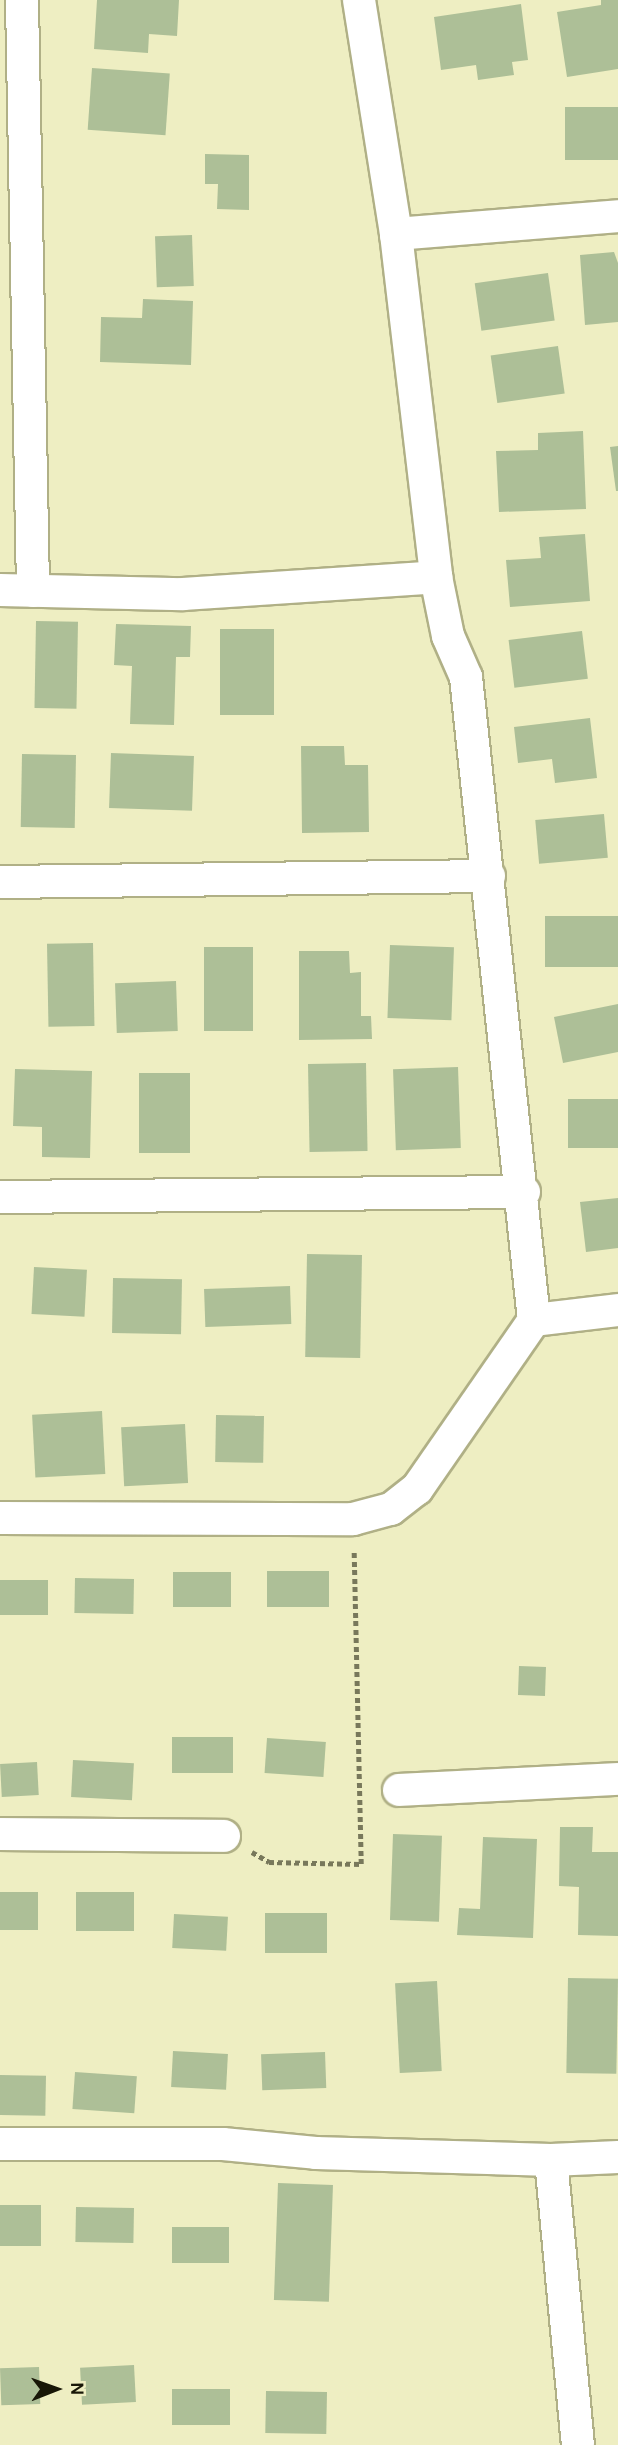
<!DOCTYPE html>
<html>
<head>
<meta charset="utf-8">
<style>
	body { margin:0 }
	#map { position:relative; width:618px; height:2445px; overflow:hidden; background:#eeeec2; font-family:Karla,sans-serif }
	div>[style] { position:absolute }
	.building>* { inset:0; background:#adbf97; transform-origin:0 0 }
	.path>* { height:4.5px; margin-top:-2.25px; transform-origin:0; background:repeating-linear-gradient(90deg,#78785b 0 5px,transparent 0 8.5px) }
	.roads { filter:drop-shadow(2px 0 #b0b086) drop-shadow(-2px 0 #b0b086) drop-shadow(0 2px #b0b086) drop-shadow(0 -2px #b0b086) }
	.minor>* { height:32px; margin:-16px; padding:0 16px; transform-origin:16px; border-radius:16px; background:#fff }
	span { translate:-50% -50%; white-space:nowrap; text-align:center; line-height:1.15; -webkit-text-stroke:6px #eeeec2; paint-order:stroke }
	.north { position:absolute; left:21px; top:2354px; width:70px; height:70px; -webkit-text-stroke:5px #eeeec2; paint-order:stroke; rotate:89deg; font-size:19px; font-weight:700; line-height:28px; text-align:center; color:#181707 }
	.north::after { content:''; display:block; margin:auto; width:24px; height:32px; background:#181707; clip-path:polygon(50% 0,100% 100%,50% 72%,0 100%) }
</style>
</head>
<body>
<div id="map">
	<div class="building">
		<i style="clip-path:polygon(97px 0,179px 0,177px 36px,149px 34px,148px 53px,94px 49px)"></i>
		<i style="clip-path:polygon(601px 0,618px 0,618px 69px,567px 77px,557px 12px,601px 5px)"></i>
		<i style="clip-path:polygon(521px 4px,528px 60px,512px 62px,514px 75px,478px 80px,476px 65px,441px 70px,434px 17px)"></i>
		<i style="left:92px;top:68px;width:78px;height:62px;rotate:4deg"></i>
		<i style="left:618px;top:107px;width:53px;height:53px;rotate:90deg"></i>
		<i style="clip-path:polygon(205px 154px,249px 155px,249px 210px,217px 209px,218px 184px,205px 184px)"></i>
		<i style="left:192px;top:235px;width:51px;height:37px;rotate:88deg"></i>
		<i style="clip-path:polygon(614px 252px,618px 263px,618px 322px,585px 325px,580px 255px)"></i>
		<i style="left:548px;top:273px;width:48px;height:74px;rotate:82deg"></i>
		<i style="clip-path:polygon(143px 299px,193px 301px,191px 365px,100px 362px,101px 317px,142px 318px)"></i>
		<i style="left:558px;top:346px;width:48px;height:68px;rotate:82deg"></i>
		<i style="clip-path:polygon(583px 431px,586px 509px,499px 512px,496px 451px,538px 450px,538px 433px)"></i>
		<i style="clip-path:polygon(618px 446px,618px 491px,616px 491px,610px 447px)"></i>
		<i style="clip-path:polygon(585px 534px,590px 601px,510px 607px,506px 560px,541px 558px,539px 537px)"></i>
		<i style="left:36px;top:621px;width:42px;height:87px;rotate:1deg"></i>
		<i style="clip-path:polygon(116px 624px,191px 626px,190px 657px,176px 657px,174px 725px,130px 724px,132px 666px,114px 665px)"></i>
		<i style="left:220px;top:629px;width:54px;height:86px"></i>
		<i style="left:582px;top:631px;width:48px;height:74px;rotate:83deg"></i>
		<i style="clip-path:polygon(590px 718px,597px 778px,555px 783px,552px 759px,518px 763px,514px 727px)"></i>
		<i style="clip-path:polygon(301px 746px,344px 746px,345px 765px,368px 765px,369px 832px,302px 833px)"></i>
		<i style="left:111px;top:753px;width:83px;height:55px;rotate:2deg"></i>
		<i style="left:22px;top:754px;width:54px;height:73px;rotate:1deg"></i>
		<i style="left:604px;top:814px;width:44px;height:69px;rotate:85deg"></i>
		<i style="left:618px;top:916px;width:51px;height:73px;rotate:90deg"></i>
		<i style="left:93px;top:943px;width:83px;height:46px;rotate:89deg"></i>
		<i style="left:390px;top:945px;width:64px;height:73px;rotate:2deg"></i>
		<i style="left:204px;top:947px;width:49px;height:84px"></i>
		<i style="clip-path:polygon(299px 951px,349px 951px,350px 973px,361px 972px,361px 1016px,371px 1016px,372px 1039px,299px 1040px)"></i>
		<i style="left:176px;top:981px;width:50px;height:61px;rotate:88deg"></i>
		<i style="clip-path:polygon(618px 1004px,618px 1052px,563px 1063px,554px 1017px)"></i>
		<i style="left:366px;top:1063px;width:88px;height:58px;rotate:89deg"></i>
		<i style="left:458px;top:1067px;width:81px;height:65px;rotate:88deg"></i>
		<i style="clip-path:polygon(15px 1069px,92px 1071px,90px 1158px,42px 1157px,42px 1127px,13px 1126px)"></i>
		<i style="left:139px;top:1073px;width:51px;height:80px"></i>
		<i style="left:618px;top:1099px;width:49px;height:50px;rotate:90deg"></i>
		<i style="clip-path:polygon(618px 1198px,618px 1248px,586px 1252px,580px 1202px)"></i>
		<i style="left:307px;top:1254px;width:55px;height:103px;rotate:1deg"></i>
		<i style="left:34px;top:1267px;width:53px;height:47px;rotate:3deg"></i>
		<i style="left:113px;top:1278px;width:69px;height:55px;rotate:1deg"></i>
		<i style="left:290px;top:1286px;width:38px;height:86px;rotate:88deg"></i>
		<i style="left:102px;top:1411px;width:63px;height:70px;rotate:87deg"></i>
		<i style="left:216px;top:1415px;width:48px;height:47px;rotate:1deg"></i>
		<i style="left:185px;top:1424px;width:59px;height:64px;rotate:87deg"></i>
		<i style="left:267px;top:1571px;width:62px;height:36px"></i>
		<i style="left:173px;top:1572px;width:58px;height:35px"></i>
		<i style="left:75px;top:1578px;width:59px;height:35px;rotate:1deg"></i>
		<i style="left:48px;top:1580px;width:35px;height:48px;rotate:90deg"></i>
		<i style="left:519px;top:1666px;width:27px;height:29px;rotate:2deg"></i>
		<i style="left:172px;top:1737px;width:61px;height:36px"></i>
		<i style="left:267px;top:1738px;width:59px;height:35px;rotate:4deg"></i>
		<i style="left:73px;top:1760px;width:61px;height:37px;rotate:3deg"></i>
		<i style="left:37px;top:1762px;width:33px;height:37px;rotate:87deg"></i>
		<i style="clip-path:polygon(560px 1827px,593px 1827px,592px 1852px,618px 1852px,618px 1936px,578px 1935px,579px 1887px,559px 1886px)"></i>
		<i style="left:393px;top:1834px;width:49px;height:86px;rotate:2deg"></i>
		<i style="clip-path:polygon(483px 1837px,537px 1839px,533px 1938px,457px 1935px,459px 1908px,480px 1909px)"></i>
		<i style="left:0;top:1892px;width:38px;height:38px"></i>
		<i style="left:76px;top:1892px;width:58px;height:39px"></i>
		<i style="left:327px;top:1913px;width:40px;height:62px;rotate:90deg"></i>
		<i style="left:174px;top:1914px;width:54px;height:34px;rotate:3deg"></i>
		<i style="left:568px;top:1978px;width:50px;height:95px;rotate:1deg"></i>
		<i style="left:437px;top:1981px;width:90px;height:42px;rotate:87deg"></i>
		<i style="left:173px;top:2051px;width:55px;height:36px;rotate:3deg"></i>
		<i style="left:325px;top:2052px;width:36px;height:64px;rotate:88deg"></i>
		<i style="left:75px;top:2072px;width:62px;height:37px;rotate:4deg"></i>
		<i style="left:0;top:2075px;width:46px;height:40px;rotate:1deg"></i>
		<i style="left:278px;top:2183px;width:55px;height:117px;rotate:2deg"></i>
		<i style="left:0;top:2205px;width:41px;height:41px"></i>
		<i style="left:76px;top:2207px;width:58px;height:35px;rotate:1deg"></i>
		<i style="left:172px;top:2227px;width:57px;height:36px"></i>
		<i style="left:134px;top:2365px;width:37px;height:54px;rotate:87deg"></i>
		<i style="left:39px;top:2367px;width:37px;height:39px;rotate:88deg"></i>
		<i style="left:172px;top:2389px;width:58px;height:36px"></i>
		<i style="left:266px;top:2391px;width:61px;height:42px;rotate:1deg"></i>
	</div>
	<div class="path">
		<i style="left:252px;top:1852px;width:20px;rotate:30deg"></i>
		<i style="left:269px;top:1862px;width:92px;rotate:1.2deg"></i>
		<i style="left:361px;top:1864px;width:314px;rotate:-91.3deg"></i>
	</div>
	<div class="roads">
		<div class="minor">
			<i style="left:22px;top:0;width:591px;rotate:88.93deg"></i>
			<i style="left:359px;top:0;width:237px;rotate:81deg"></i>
			<i style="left:396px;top:234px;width:345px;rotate:83.3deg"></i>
			<i style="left:436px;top:577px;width:60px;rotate:78.5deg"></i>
			<i style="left:448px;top:636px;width:45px;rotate:66.3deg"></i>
			<i style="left:466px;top:677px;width:647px;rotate:83.96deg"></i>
			<i style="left:396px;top:234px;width:223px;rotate:-4.6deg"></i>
			<i style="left:0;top:590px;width:183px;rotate:1.3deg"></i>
			<i style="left:183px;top:594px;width:254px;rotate:-3.8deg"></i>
			<i style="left:0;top:882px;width:489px;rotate:-0.7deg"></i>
			<i style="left:0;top:1197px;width:524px;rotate:-0.55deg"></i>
			<i style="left:0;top:1518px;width:353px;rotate:0.2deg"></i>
			<i style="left:353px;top:1519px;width:39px;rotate:-15deg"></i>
			<i style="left:391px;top:1509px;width:33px;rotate:-38deg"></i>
			<i style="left:417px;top:1489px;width:206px;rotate:-55.3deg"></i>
			<i style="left:534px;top:1320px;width:85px;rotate:-6.8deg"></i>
			<i style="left:399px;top:1790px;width:219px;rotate:-2.9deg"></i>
			<i style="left:0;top:1834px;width:224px;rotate:0.5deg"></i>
			<i style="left:0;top:2144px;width:223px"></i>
			<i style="left:223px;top:2144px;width:93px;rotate:5.5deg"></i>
			<i style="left:316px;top:2153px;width:235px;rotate:1.7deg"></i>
			<i style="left:551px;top:2160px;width:67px;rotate:-2.6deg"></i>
			<i style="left:551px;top:2160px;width:286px;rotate:84.6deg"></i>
		</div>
	</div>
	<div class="north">N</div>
</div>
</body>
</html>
